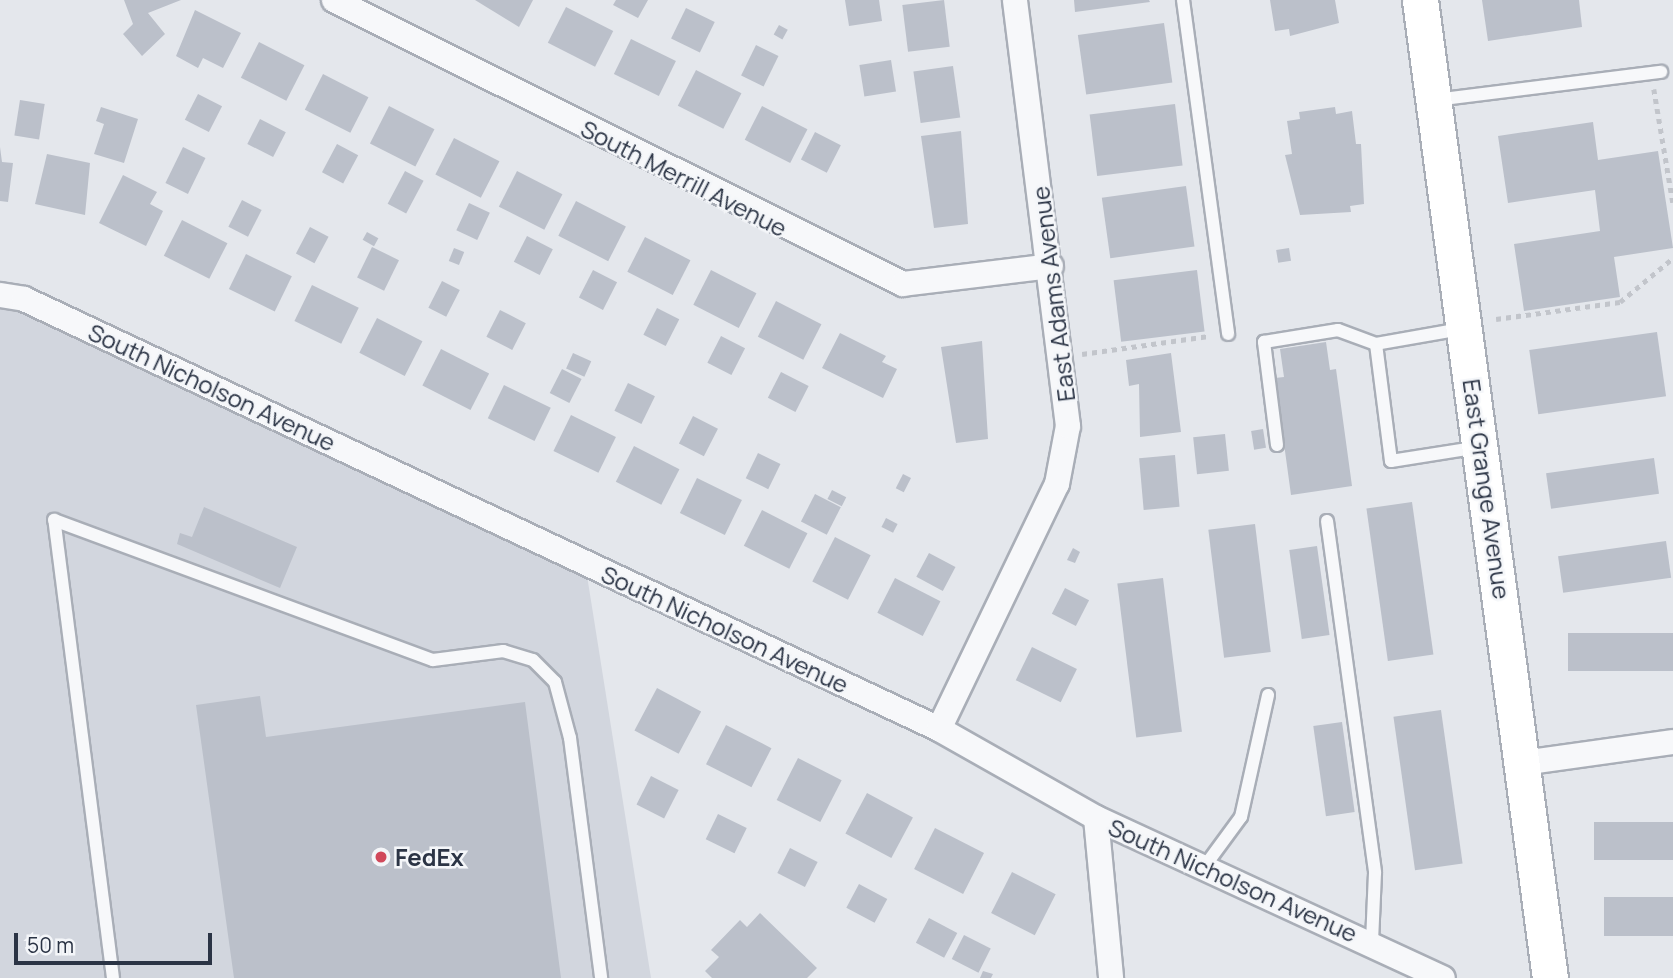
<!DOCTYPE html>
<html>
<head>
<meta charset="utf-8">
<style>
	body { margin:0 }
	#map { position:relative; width:1673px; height:978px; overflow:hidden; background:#e4e7ec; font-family:Manrope,sans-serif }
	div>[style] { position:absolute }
	.built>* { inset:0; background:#d2d6de }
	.building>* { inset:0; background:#bbc0ca; transform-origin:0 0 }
	.path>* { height:4.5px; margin-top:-2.25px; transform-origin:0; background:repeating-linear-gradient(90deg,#c2c5cb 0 5px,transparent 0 10px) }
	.roads { filter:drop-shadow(2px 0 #a9aeb7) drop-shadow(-2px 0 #a9aeb7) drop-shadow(0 2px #a9aeb7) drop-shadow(0 -2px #a9aeb7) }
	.lane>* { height:12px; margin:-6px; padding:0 6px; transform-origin:6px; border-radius:6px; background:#f7f8fa }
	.street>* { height:24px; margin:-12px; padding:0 12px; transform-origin:12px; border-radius:12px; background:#f7f8fa }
	.secondary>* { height:35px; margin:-17.5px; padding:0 17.5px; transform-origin:17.5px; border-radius:17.5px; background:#fff }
	.dots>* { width:19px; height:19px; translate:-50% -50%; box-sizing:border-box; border:4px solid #f4f6f9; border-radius:50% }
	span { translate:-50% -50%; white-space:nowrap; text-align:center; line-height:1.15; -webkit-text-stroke:5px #f4f6f9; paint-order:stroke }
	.street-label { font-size:24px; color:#2b3445 }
	.poi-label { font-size:24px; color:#2b3445; font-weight:700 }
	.left { translate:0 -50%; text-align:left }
	.scale { position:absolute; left:14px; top:933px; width:198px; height:32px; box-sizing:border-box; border:4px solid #2b3445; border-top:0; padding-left:9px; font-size:21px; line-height:24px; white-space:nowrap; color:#2b3445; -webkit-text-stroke:5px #f4f6f9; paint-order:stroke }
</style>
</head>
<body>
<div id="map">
	<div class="built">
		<i style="clip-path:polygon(0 295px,585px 563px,651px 978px,0 978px)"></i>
	</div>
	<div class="building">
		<i style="clip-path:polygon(124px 0,181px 0,148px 13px,165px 34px,142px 56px,123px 34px,133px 24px)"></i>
		<i style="clip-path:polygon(475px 0,533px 0,519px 27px)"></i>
		<i style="clip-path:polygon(616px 0,648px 0,638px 18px,613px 5px)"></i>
		<i style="clip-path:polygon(845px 0,879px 0,882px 21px,849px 26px)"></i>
		<i style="left:944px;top:0;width:47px;height:42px;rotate:83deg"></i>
		<i style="clip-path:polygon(1074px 0,1149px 0,1150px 2px,1075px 12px)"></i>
		<i style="clip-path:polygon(1270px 0,1335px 0,1339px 23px,1290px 36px,1289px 29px,1275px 31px)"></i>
		<i style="clip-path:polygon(1482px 0,1579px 0,1582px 27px,1488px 41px)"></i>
		<i style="left:566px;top:7px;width:53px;height:40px;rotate:27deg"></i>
		<i style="left:686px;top:8px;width:32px;height:34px;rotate:26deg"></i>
		<i style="clip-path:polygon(195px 10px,241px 33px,223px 68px,203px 58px,198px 68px,176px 56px)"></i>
		<i style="left:1164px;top:23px;width:60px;height:87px;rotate:82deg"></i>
		<i style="left:779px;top:25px;width:10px;height:11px;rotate:29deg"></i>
		<i style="left:631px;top:39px;width:50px;height:39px;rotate:26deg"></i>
		<i style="left:259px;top:42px;width:51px;height:40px;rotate:27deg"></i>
		<i style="left:756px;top:45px;width:25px;height:34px;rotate:26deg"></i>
		<i style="left:891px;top:60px;width:32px;height:32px;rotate:81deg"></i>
		<i style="left:953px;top:66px;width:52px;height:40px;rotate:82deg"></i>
		<i style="left:696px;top:70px;width:51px;height:40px;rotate:27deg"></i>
		<i style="left:323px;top:74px;width:51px;height:40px;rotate:27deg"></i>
		<i style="left:198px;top:94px;width:27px;height:29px;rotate:27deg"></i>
		<i style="left:20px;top:100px;width:25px;height:36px;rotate:9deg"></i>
		<i style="left:1175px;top:104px;width:62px;height:86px;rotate:83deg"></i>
		<i style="left:389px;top:106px;width:51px;height:42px;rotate:27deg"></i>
		<i style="left:762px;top:106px;width:51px;height:38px;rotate:27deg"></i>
		<i style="clip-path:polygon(101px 107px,138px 119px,124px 163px,94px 154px,104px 124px,96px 121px)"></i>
		<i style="clip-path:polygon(1335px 107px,1336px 114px,1352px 111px,1356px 144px,1361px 144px,1364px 204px,1350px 206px,1351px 212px,1300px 215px,1285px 155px,1292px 154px,1287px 121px,1300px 119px,1299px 112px)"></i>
		<i style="left:260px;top:119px;width:29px;height:28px;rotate:27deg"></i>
		<i style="clip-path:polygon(1593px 122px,1598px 160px,1658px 151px,1673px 248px,1614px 257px,1620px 297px,1524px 311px,1514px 244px,1600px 231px,1595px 190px,1508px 203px,1498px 136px)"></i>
		<i style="clip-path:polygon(961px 131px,968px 224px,934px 228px,921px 136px)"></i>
		<i style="left:815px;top:132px;width:29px;height:31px;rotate:27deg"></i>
		<i style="left:454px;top:138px;width:51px;height:41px;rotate:27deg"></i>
		<i style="left:337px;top:144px;width:24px;height:32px;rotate:28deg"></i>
		<i style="clip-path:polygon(0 147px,2px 162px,13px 163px,8px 202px,0 201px)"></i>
		<i style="left:183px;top:147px;width:25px;height:40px;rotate:26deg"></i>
		<i style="clip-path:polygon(47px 154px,90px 163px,85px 215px,35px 204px)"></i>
		<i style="left:405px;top:171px;width:21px;height:37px;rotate:28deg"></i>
		<i style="left:517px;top:171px;width:51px;height:40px;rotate:27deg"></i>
		<i style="clip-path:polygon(123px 175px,157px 192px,150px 204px,163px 211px,146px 246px,99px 223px)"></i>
		<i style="left:1186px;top:186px;width:61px;height:85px;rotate:82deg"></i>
		<i style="left:242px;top:200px;width:22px;height:30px;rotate:27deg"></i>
		<i style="left:576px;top:201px;width:56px;height:39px;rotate:27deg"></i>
		<i style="left:469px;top:203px;width:23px;height:30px;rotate:25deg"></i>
		<i style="left:182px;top:220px;width:51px;height:40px;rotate:27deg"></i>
		<i style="left:310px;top:227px;width:21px;height:30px;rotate:28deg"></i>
		<i style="left:367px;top:232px;width:13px;height:9px;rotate:29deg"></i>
		<i style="left:527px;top:236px;width:29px;height:29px;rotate:27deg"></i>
		<i style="left:645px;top:237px;width:51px;height:39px;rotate:27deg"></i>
		<i style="left:372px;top:247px;width:30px;height:34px;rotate:26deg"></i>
		<i style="left:454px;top:248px;width:11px;height:14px;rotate:22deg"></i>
		<i style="left:1289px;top:248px;width:13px;height:13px;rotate:81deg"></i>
		<i style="left:246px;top:254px;width:51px;height:39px;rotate:26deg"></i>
		<i style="left:593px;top:270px;width:27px;height:31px;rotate:27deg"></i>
		<i style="left:711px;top:270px;width:51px;height:39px;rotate:27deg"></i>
		<i style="left:1197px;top:270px;width:62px;height:84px;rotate:83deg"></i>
		<i style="left:442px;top:281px;width:20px;height:30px;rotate:27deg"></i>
		<i style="left:312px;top:285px;width:52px;height:40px;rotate:26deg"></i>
		<i style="left:776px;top:301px;width:51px;height:40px;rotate:27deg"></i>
		<i style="left:657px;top:308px;width:25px;height:30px;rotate:27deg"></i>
		<i style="left:500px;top:310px;width:29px;height:30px;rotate:27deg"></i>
		<i style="left:377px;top:318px;width:51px;height:39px;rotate:27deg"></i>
		<i style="left:1657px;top:332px;width:65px;height:129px;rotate:82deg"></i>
		<i style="clip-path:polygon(840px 333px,886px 356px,882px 362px,897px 369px,883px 398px,822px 368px)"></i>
		<i style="left:721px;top:336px;width:27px;height:30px;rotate:27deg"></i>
		<i style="clip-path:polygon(982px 341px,988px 439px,956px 443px,941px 347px)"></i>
		<i style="clip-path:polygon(1326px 342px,1330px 370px,1336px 369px,1352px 486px,1291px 495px,1275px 378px,1284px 377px,1280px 349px)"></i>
		<i style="left:441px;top:349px;width:54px;height:41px;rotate:27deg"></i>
		<i style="left:573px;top:353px;width:20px;height:17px;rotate:24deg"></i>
		<i style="clip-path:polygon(1171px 353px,1181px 432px,1140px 437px,1139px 384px,1129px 386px,1126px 360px)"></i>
		<i style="left:562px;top:369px;width:22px;height:27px;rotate:27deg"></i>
		<i style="left:781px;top:372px;width:31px;height:29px;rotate:27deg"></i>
		<i style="left:628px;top:383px;width:30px;height:31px;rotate:26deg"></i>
		<i style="left:504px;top:385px;width:52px;height:37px;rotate:26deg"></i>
		<i style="left:571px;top:415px;width:50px;height:40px;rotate:26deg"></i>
		<i style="left:693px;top:416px;width:28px;height:31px;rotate:27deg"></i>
		<i style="left:1263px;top:429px;width:19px;height:12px;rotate:81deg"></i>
		<i style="left:1225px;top:434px;width:37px;height:32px;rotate:84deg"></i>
		<i style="left:634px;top:446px;width:51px;height:40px;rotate:27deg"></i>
		<i style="left:758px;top:453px;width:25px;height:28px;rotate:26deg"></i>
		<i style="left:1175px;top:455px;width:52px;height:36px;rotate:85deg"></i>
		<i style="left:1654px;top:458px;width:36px;height:109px;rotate:82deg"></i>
		<i style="left:903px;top:474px;width:9px;height:16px;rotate:27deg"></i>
		<i style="left:697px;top:478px;width:50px;height:39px;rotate:26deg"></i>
		<i style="left:832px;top:490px;width:16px;height:10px;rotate:27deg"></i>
		<i style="left:815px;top:494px;width:29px;height:31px;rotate:27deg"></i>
		<i style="left:1412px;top:502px;width:154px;height:46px;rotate:82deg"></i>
		<i style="clip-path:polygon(204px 507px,297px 547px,280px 588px,177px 544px,180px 533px,192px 537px)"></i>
		<i style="left:762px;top:510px;width:51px;height:40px;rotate:27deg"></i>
		<i style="left:886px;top:518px;width:13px;height:10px;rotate:27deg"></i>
		<i style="left:1255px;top:524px;width:129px;height:47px;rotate:83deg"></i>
		<i style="left:835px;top:537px;width:40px;height:50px;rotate:27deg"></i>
		<i style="left:1666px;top:541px;width:37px;height:109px;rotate:82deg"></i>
		<i style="left:1317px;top:546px;width:90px;height:28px;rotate:82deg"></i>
		<i style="clip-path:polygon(1073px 548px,1080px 552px,1075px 563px,1067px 560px)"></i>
		<i style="left:929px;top:553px;width:30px;height:27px;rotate:28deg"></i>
		<i style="left:895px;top:578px;width:51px;height:39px;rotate:27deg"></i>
		<i style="left:1163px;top:578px;width:155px;height:46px;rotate:83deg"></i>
		<i style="left:1065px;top:588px;width:27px;height:29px;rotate:27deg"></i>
		<i style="left:1673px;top:633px;width:38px;height:105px;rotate:90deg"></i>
		<i style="left:1032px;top:647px;width:50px;height:37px;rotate:26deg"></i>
		<i style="left:657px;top:688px;width:50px;height:48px;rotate:28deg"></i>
		<i style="clip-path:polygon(260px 696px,266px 737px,525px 702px,561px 978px,234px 978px,196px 705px)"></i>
		<i style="left:1441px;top:710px;width:155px;height:48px;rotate:82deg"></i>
		<i style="left:1342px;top:722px;width:91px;height:29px;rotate:82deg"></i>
		<i style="left:726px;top:725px;width:51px;height:44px;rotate:27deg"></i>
		<i style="left:798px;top:758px;width:49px;height:47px;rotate:27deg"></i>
		<i style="left:651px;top:776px;width:31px;height:32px;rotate:27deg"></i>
		<i style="left:867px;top:793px;width:52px;height:46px;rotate:28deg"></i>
		<i style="left:718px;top:814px;width:32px;height:28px;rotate:26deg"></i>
		<i style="left:1673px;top:822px;width:38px;height:79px;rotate:90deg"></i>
		<i style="left:935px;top:828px;width:55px;height:46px;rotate:27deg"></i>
		<i style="left:790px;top:848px;width:31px;height:28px;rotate:27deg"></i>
		<i style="left:1012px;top:872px;width:49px;height:46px;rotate:27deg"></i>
		<i style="left:859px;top:884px;width:32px;height:27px;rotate:28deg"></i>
		<i style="left:1673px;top:897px;width:39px;height:69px;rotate:90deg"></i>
		<i style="clip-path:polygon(760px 913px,817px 968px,807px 978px,712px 978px,705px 971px,719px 957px,711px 950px,740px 920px,747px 927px)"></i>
		<i style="left:929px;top:918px;width:32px;height:28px;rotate:28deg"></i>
		<i style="left:964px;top:935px;width:30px;height:27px;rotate:27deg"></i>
		<i style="clip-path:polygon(983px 971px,993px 974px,991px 978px,980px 978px)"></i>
	</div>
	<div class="path">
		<i style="left:1654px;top:89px;width:115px;rotate:80.5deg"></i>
		<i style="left:1496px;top:319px;width:125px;rotate:-7.8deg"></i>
		<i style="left:1620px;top:302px;width:69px;rotate:-39.7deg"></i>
		<i style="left:1082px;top:354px;width:128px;rotate:-8.1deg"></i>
	</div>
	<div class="roads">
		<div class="lane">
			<i style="left:1183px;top:0;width:337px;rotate:82.3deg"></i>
			<i style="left:1435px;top:100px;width:228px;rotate:-7.1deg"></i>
			<i style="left:1461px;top:329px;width:86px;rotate:170deg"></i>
			<i style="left:1376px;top:344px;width:118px;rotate:82.7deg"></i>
			<i style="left:1391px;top:461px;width:89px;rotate:-9deg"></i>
			<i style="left:1277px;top:445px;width:104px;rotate:-97.2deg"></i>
			<i style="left:1264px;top:342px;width:75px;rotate:-9.2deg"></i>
			<i style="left:1338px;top:330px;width:40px;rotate:20.2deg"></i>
			<i style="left:1327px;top:521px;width:355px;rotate:82.2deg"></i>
			<i style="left:1375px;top:873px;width:70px;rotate:92.5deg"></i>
			<i style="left:1202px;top:870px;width:66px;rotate:-53.7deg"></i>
			<i style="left:1241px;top:817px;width:125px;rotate:-77.5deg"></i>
			<i style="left:113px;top:978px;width:462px;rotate:-97.3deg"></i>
			<i style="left:54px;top:520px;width:404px;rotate:20.3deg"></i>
			<i style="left:433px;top:660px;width:71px;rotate:-7.3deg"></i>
			<i style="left:503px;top:651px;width:31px;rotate:17deg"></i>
			<i style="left:533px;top:660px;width:31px;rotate:45deg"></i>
			<i style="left:555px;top:682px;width:58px;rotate:75deg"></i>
			<i style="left:570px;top:738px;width:242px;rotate:82.6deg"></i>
		</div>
		<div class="street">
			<i style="left:334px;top:0;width:636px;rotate:26.52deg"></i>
			<i style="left:903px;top:284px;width:149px;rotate:-6.9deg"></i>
			<i style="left:0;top:295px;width:24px;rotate:9deg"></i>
			<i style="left:24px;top:299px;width:1011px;rotate:25.17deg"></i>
			<i style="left:939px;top:729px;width:180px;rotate:29.5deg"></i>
			<i style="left:1096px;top:818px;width:382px;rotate:24.8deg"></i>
			<i style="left:939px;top:729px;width:272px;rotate:-64.3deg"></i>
			<i style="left:1057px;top:484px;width:59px;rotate:-79.3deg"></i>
			<i style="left:1068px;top:426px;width:429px;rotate:-97.1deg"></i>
			<i style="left:1523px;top:763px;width:151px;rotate:-8deg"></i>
			<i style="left:1096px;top:818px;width:161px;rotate:84.6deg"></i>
		</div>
		<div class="secondary">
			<i style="left:1420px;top:0;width:987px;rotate:82.43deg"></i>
		</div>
	</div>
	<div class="dots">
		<i style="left:381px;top:857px;background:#d1495b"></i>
	</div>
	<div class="street-label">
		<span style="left:684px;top:178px;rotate:27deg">South Merrill Avenue</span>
		<span style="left:1053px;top:294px;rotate:-97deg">East Adams Avenue</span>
		<span style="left:212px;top:387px;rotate:25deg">South Nicholson Avenue</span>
		<span style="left:1487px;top:489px;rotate:82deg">East Grange Avenue</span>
		<span style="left:725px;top:629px;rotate:25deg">South Nicholson Avenue</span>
		<span style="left:1233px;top:880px;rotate:24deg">South Nicholson Avenue</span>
	</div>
	<div class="poi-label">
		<span class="left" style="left:395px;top:857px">FedEx</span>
	</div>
	<div class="scale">50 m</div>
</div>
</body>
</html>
